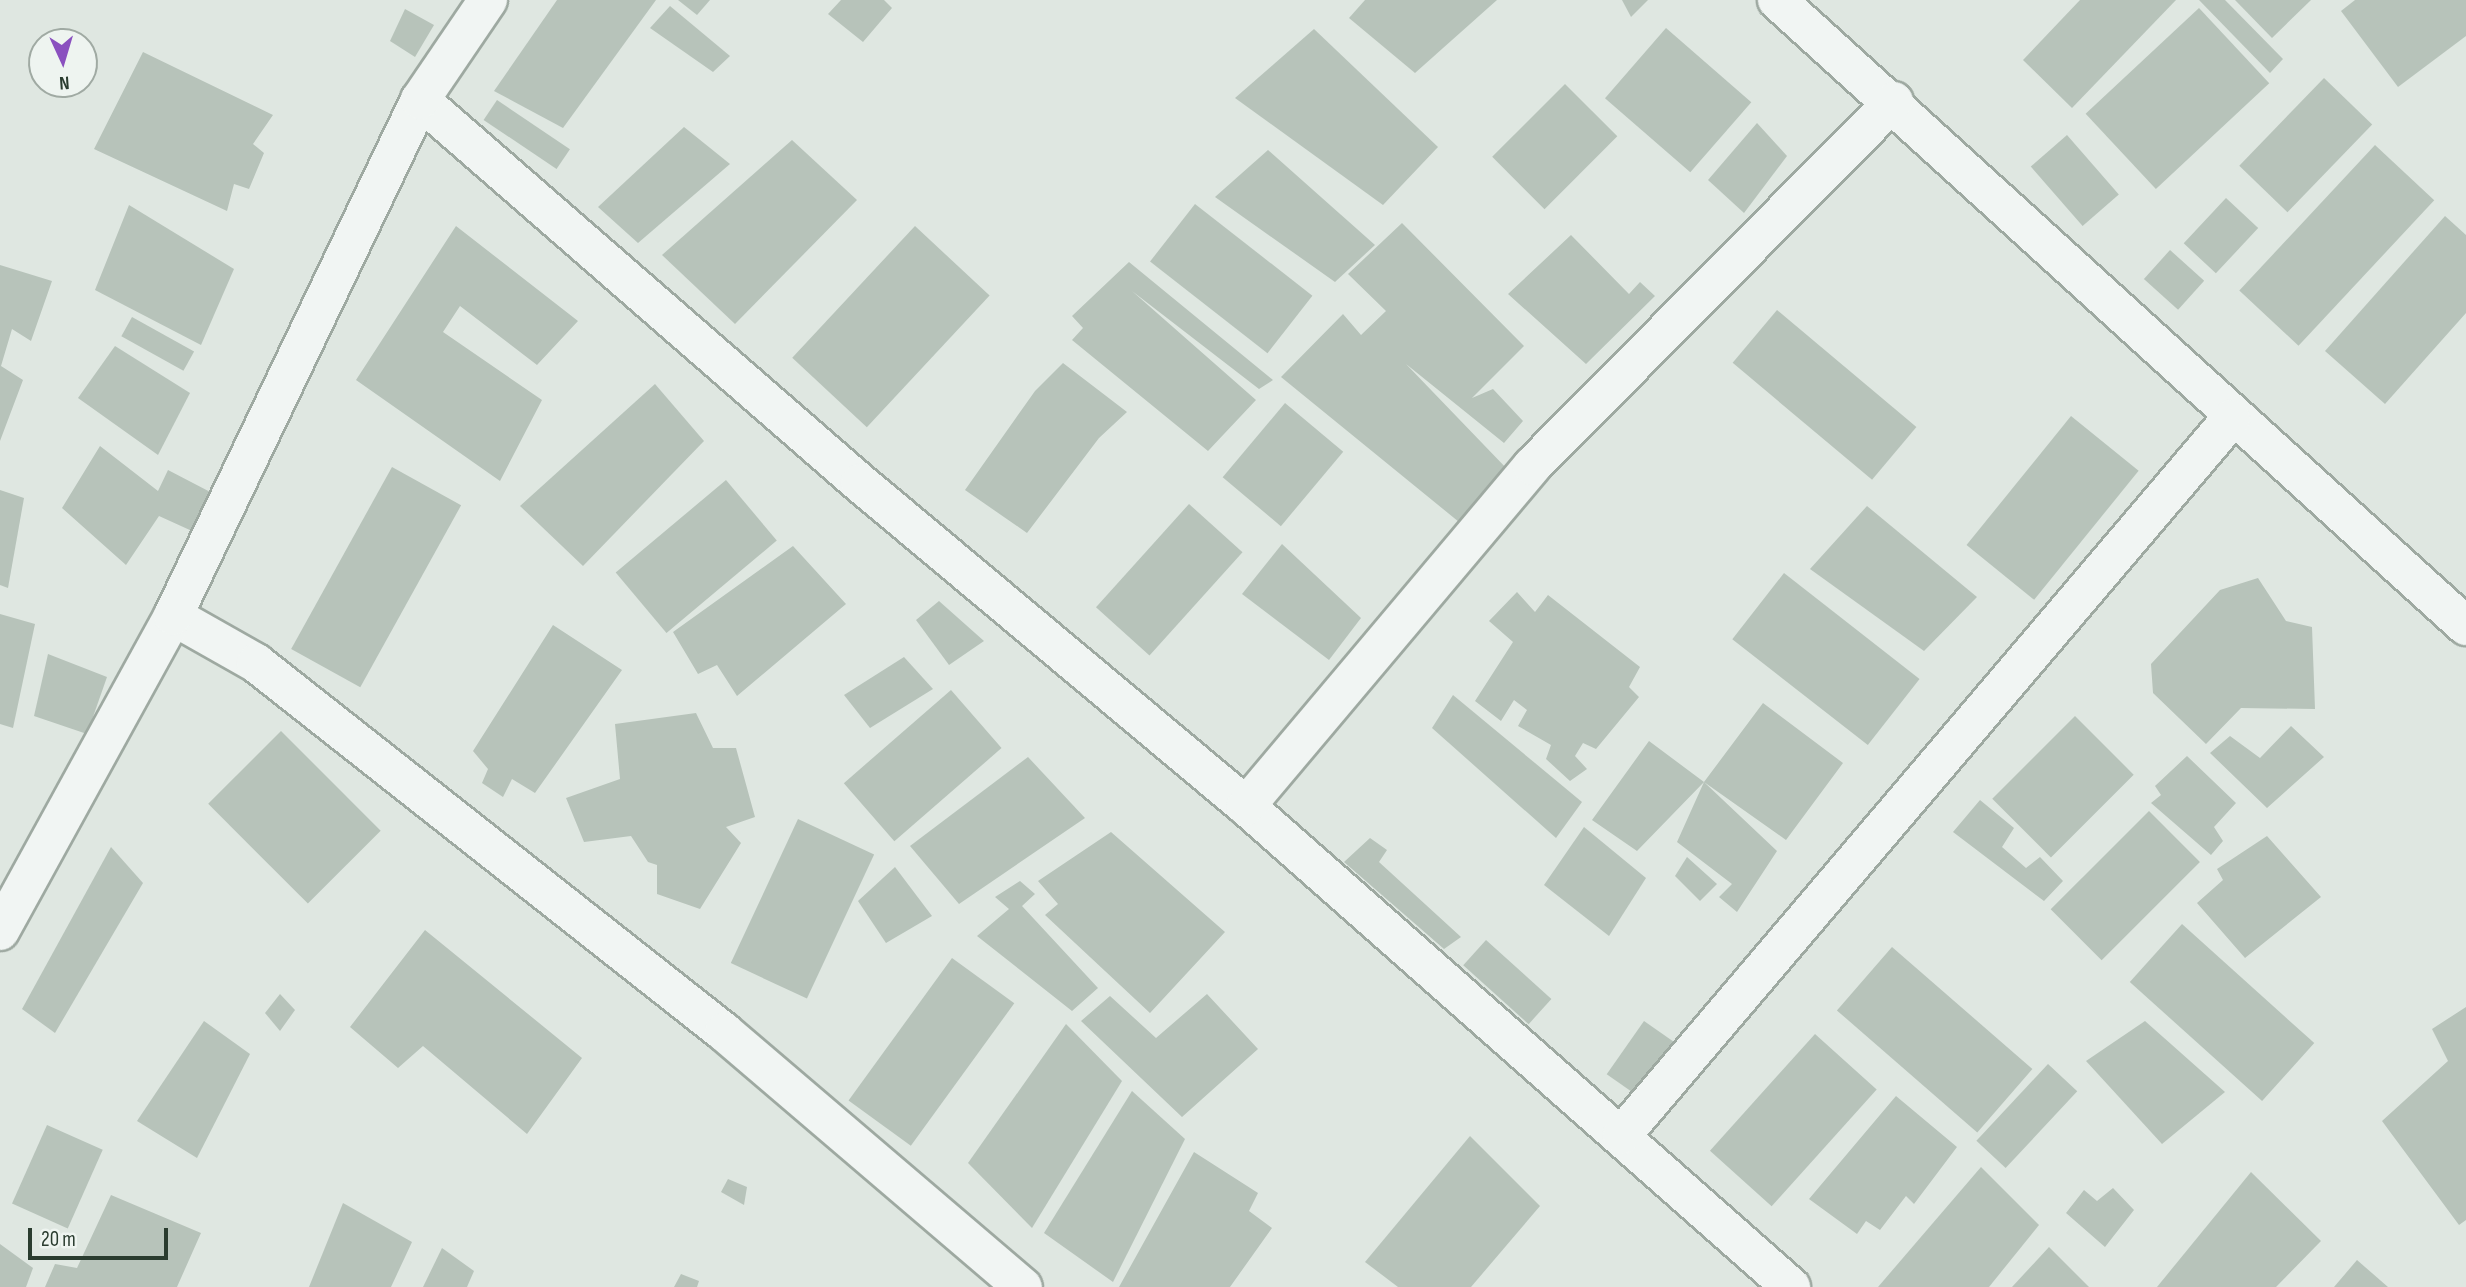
<!DOCTYPE html>
<html>
<head>
<meta charset="utf-8">
<style>
	body { margin:0 }
	#map { position:relative; width:2466px; height:1287px; overflow:hidden; background:#dfe7e1; font-family:"Sofia Sans Condensed",sans-serif }
	div>[style] { position:absolute }
	.building>* { inset:0; background:#b7c3ba; transform-origin:0 0 }
	.roads { filter:drop-shadow(2px 0 #9ea9a1) drop-shadow(-2px 0 #9ea9a1) drop-shadow(0 2px #9ea9a1) drop-shadow(0 -2px #9ea9a1) }
	.minor>* { height:38px; margin:-19px; padding:0 19px; transform-origin:19px; border-radius:19px; background:#f1f5f3 }
	span { translate:-50% -50%; white-space:nowrap; text-align:center; line-height:1.15; -webkit-text-stroke:6px #eef4f0; paint-order:stroke }
	.north { position:absolute; left:28px; top:28px; width:70px; height:70px; box-sizing:border-box; background:#eef4f0; border:2px solid #a0aaa3; border-radius:50%; rotate:176deg; font-size:19px; font-weight:700; line-height:28px; text-align:center; color:#2a3c2f }
	.north::after { content:''; display:block; margin:auto; width:24px; height:32px; background:#8a50bf; clip-path:polygon(50% 0,100% 100%,50% 72%,0 100%) }
	.scale { position:absolute; left:28px; top:1228px; width:140px; height:32px; box-sizing:border-box; border:4px solid #2a3c2f; border-top:0; padding-left:9px; font-size:21px; line-height:24px; white-space:nowrap; color:#2a3c2f; -webkit-text-stroke:5px #eef4f0; paint-order:stroke }
</style>
</head>
<body>
<div id="map">
	<div class="building">
		<i style="clip-path:polygon(557px 0,656px 0,563px 128px,494px 91px)"></i>
		<i style="clip-path:polygon(678px 0,710px 0,697px 15px)"></i>
		<i style="clip-path:polygon(841px 0,884px 0,892px 8px,863px 42px,828px 14px)"></i>
		<i style="clip-path:polygon(1365px 0,1497px 0,1415px 73px,1349px 18px)"></i>
		<i style="clip-path:polygon(1622px 0,1648px 0,1631px 17px)"></i>
		<i style="clip-path:polygon(2080px 0,2176px 0,2072px 108px,2023px 60px)"></i>
		<i style="clip-path:polygon(2199px 0,2225px 0,2283px 59px,2270px 73px)"></i>
		<i style="clip-path:polygon(2235px 0,2311px 0,2272px 38px)"></i>
		<i style="clip-path:polygon(2355px 0,2466px 0,2466px 36px,2398px 87px,2341px 11px)"></i>
		<i style="clip-path:polygon(670px 6px,730px 56px,713px 72px,650px 28px)"></i>
		<i style="left:2199px;top:8px;width:103px;height:155px;rotate:47deg"></i>
		<i style="clip-path:polygon(405px 9px,434px 25px,415px 57px,390px 41px)"></i>
		<i style="left:1666px;top:28px;width:113px;height:93px;rotate:41deg"></i>
		<i style="clip-path:polygon(1314px 29px,1438px 147px,1383px 205px,1235px 98px)"></i>
		<i style="clip-path:polygon(143px 52px,273px 115px,253px 144px,264px 153px,249px 189px,234px 184px,227px 211px,94px 149px)"></i>
		<i style="left:2324px;top:78px;width:67px;height:122px;rotate:44deg"></i>
		<i style="left:1565px;top:84px;width:74px;height:103px;rotate:45deg"></i>
		<i style="left:497px;top:100px;width:88px;height:24px;rotate:34deg"></i>
		<i style="clip-path:polygon(1757px 123px,1787px 156px,1744px 213px,1708px 180px)"></i>
		<i style="clip-path:polygon(684px 127px,730px 164px,638px 243px,598px 207px)"></i>
		<i style="left:2067px;top:135px;width:79px;height:48px;rotate:49deg"></i>
		<i style="clip-path:polygon(792px 140px,857px 200px,735px 324px,662px 255px)"></i>
		<i style="left:2375px;top:145px;width:81px;height:199px;rotate:43deg"></i>
		<i style="clip-path:polygon(1268px 150px,1375px 245px,1335px 282px,1215px 197px)"></i>
		<i style="left:2226px;top:198px;width:44px;height:62px;rotate:43deg"></i>
		<i style="left:1195px;top:204px;width:149px;height:73px;rotate:38deg"></i>
		<i style="clip-path:polygon(129px 205px,234px 269px,201px 345px,95px 290px)"></i>
		<i style="clip-path:polygon(2445px 216px,2466px 235px,2466px 313px,2385px 404px,2325px 351px)"></i>
		<i style="clip-path:polygon(1402px 223px,1524px 346px,1472px 398px,1493px 389px,1523px 421px,1504px 443px,1406px 364px,1509px 471px,1459px 522px,1281px 377px,1343px 314px,1361px 335px,1386px 311px,1348px 274px)"></i>
		<i style="clip-path:polygon(456px 226px,578px 321px,537px 365px,460px 306px,443px 332px,542px 400px,500px 481px,356px 380px)"></i>
		<i style="left:915px;top:226px;width:102px;height:180px;rotate:43deg"></i>
		<i style="clip-path:polygon(1571px 235px,1629px 294px,1640px 282px,1655px 296px,1586px 364px,1508px 294px)"></i>
		<i style="left:2170px;top:250px;width:46px;height:39px;rotate:42deg"></i>
		<i style="clip-path:polygon(1129px 262px,1273px 380px,1259px 389px,1132px 291px,1256px 400px,1208px 451px,1072px 340px,1083px 328px,1072px 316px)"></i>
		<i style="clip-path:polygon(0 265px,52px 281px,31px 341px,12px 329px,1px 366px,23px 380px,0 441px)"></i>
		<i style="left:1777px;top:310px;width:182px;height:69px;rotate:40deg"></i>
		<i style="left:132px;top:317px;width:71px;height:22px;rotate:29deg"></i>
		<i style="clip-path:polygon(115px 346px,190px 393px,158px 455px,78px 398px)"></i>
		<i style="clip-path:polygon(1063px 363px,1127px 412px,1099px 438px,1027px 533px,965px 490px,1035px 391px)"></i>
		<i style="clip-path:polygon(655px 384px,704px 441px,583px 566px,520px 506px)"></i>
		<i style="left:1285px;top:403px;width:76px;height:97px;rotate:40deg"></i>
		<i style="left:2071px;top:416px;width:87px;height:166px;rotate:39deg"></i>
		<i style="clip-path:polygon(100px 446px,158px 491px,168px 470px,216px 495px,203px 536px,159px 516px,126px 565px,62px 508px)"></i>
		<i style="left:392px;top:467px;width:79px;height:208px;rotate:29deg"></i>
		<i style="left:726px;top:480px;width:79px;height:144px;rotate:50deg"></i>
		<i style="clip-path:polygon(0 490px,24px 498px,8px 588px,0 585px)"></i>
		<i style="left:1189px;top:504px;width:72px;height:139px;rotate:42deg"></i>
		<i style="clip-path:polygon(1867px 506px,1977px 597px,1924px 651px,1810px 569px)"></i>
		<i style="clip-path:polygon(1282px 544px,1361px 618px,1329px 660px,1242px 594px)"></i>
		<i style="clip-path:polygon(793px 546px,846px 604px,737px 696px,717px 665px,698px 674px,673px 632px)"></i>
		<i style="left:1784px;top:573px;width:172px;height:84px;rotate:38deg"></i>
		<i style="clip-path:polygon(2258px 578px,2286px 621px,2312px 627px,2315px 709px,2241px 708px,2206px 744px,2153px 693px,2151px 664px,2220px 590px)"></i>
		<i style="clip-path:polygon(1517px 592px,1535px 612px,1548px 595px,1640px 667px,1629px 687px,1639px 697px,1596px 749px,1583px 743px,1575px 756px,1587px 769px,1570px 781px,1546px 759px,1551px 745px,1518px 726px,1527px 710px,1514px 700px,1501px 721px,1475px 701px,1513px 642px,1489px 621px)"></i>
		<i style="clip-path:polygon(939px 601px,984px 641px,949px 665px,916px 620px)"></i>
		<i style="clip-path:polygon(0 614px,35px 624px,13px 728px,0 724px)"></i>
		<i style="clip-path:polygon(553px 625px,622px 670px,535px 793px,512px 779px,503px 797px,482px 783px,488px 769px,473px 751px)"></i>
		<i style="clip-path:polygon(48px 654px,107px 677px,87px 734px,34px 716px)"></i>
		<i style="clip-path:polygon(904px 657px,933px 689px,870px 728px,844px 695px)"></i>
		<i style="left:951px;top:690px;width:77px;height:142px;rotate:49deg"></i>
		<i style="clip-path:polygon(1453px 695px,1582px 802px,1556px 838px,1432px 728px)"></i>
		<i style="clip-path:polygon(1763px 703px,1843px 763px,1786px 840px,1704px 782px,1777px 851px,1737px 912px,1719px 897px,1732px 884px,1677px 842px,1704px 782px,1637px 851px,1592px 820px,1649px 741px,1704px 782px)"></i>
		<i style="clip-path:polygon(696px 713px,713px 748px,736px 748px,755px 817px,726px 827px,741px 843px,700px 909px,657px 894px,657px 865px,648px 862px,631px 836px,584px 842px,566px 798px,620px 779px,615px 724px)"></i>
		<i style="left:2075px;top:716px;width:83px;height:117px;rotate:45deg"></i>
		<i style="clip-path:polygon(2291px 726px,2324px 757px,2267px 808px,2210px 753px,2230px 736px,2260px 758px)"></i>
		<i style="left:281px;top:731px;width:141px;height:103px;rotate:45deg"></i>
		<i style="clip-path:polygon(2187px 756px,2236px 803px,2214px 827px,2223px 841px,2211px 855px,2151px 803px,2161px 795px,2155px 786px)"></i>
		<i style="clip-path:polygon(1028px 757px,1085px 818px,959px 904px,910px 846px)"></i>
		<i style="clip-path:polygon(1980px 800px,2014px 828px,2002px 847px,2026px 868px,2040px 857px,2063px 881px,2044px 901px,1953px 832px)"></i>
		<i style="left:2149px;top:811px;width:72px;height:139px;rotate:45deg"></i>
		<i style="left:798px;top:819px;width:84px;height:159px;rotate:25deg"></i>
		<i style="clip-path:polygon(1584px 827px,1646px 878px,1609px 936px,1544px 885px)"></i>
		<i style="clip-path:polygon(1111px 832px,1225px 932px,1150px 1013px,1045px 915px,1058px 904px,1038px 881px)"></i>
		<i style="clip-path:polygon(2267px 836px,2321px 897px,2245px 958px,2197px 903px,2223px 880px,2217px 869px)"></i>
		<i style="clip-path:polygon(1370px 838px,1387px 850px,1379px 862px,1461px 937px,1444px 949px,1344px 862px)"></i>
		<i style="clip-path:polygon(111px 847px,143px 883px,55px 1033px,22px 1009px)"></i>
		<i style="clip-path:polygon(1687px 857px,1717px 884px,1700px 901px,1675px 876px)"></i>
		<i style="clip-path:polygon(895px 867px,932px 916px,886px 943px,858px 901px)"></i>
		<i style="clip-path:polygon(1020px 881px,1035px 894px,1022px 906px,1098px 988px,1072px 1011px,977px 936px,1009px 909px,995px 897px)"></i>
		<i style="left:2182px;top:924px;width:178px;height:78px;rotate:42deg"></i>
		<i style="clip-path:polygon(425px 930px,582px 1058px,527px 1134px,423px 1046px,398px 1068px,350px 1027px)"></i>
		<i style="left:1486px;top:940px;width:88px;height:34px;rotate:42deg"></i>
		<i style="left:1892px;top:947px;width:186px;height:84px;rotate:41deg"></i>
		<i style="left:952px;top:958px;width:77px;height:176px;rotate:36deg"></i>
		<i style="clip-path:polygon(280px 994px,295px 1010px,280px 1031px,265px 1013px)"></i>
		<i style="clip-path:polygon(1207px 994px,1258px 1049px,1182px 1117px,1081px 1021px,1110px 996px,1156px 1038px)"></i>
		<i style="clip-path:polygon(2466px 1007px,2466px 1220px,2459px 1225px,2382px 1121px,2448px 1061px,2432px 1029px)"></i>
		<i style="clip-path:polygon(204px 1021px,250px 1054px,197px 1158px,137px 1121px)"></i>
		<i style="left:1644px;top:1021px;width:38px;height:65px;rotate:35deg"></i>
		<i style="clip-path:polygon(2145px 1021px,2225px 1092px,2162px 1144px,2086px 1061px)"></i>
		<i style="clip-path:polygon(1066px 1024px,1122px 1081px,1032px 1228px,968px 1163px)"></i>
		<i style="left:1815px;top:1034px;width:83px;height:157px;rotate:42deg"></i>
		<i style="left:2048px;top:1064px;width:40px;height:105px;rotate:43deg"></i>
		<i style="clip-path:polygon(1132px 1091px,1185px 1139px,1113px 1282px,1044px 1233px)"></i>
		<i style="clip-path:polygon(1896px 1096px,1957px 1147px,1914px 1204px,1906px 1196px,1880px 1230px,1866px 1221px,1857px 1234px,1809px 1199px)"></i>
		<i style="left:47px;top:1125px;width:61px;height:86px;rotate:24deg"></i>
		<i style="clip-path:polygon(1470px 1136px,1540px 1206px,1471px 1287px,1398px 1287px,1365px 1262px)"></i>
		<i style="clip-path:polygon(1194px 1152px,1258px 1193px,1249px 1211px,1272px 1228px,1230px 1287px,1119px 1287px)"></i>
		<i style="clip-path:polygon(1981px 1167px,2039px 1225px,1989px 1287px,1878px 1287px)"></i>
		<i style="clip-path:polygon(2251px 1172px,2321px 1241px,2276px 1287px,2157px 1287px)"></i>
		<i style="clip-path:polygon(728px 1179px,747px 1187px,744px 1205px,721px 1192px)"></i>
		<i style="clip-path:polygon(2113px 1188px,2134px 1210px,2105px 1247px,2066px 1213px,2084px 1190px,2097px 1201px)"></i>
		<i style="clip-path:polygon(111px 1195px,201px 1233px,177px 1287px,45px 1287px,55px 1264px,77px 1268px)"></i>
		<i style="clip-path:polygon(343px 1203px,412px 1242px,391px 1287px,309px 1287px)"></i>
		<i style="clip-path:polygon(0 1244px,33px 1268px,26px 1287px,0 1287px)"></i>
		<i style="clip-path:polygon(2049px 1247px,2089px 1287px,2012px 1287px)"></i>
		<i style="clip-path:polygon(442px 1248px,474px 1271px,467px 1287px,423px 1287px)"></i>
		<i style="clip-path:polygon(2357px 1260px,2388px 1287px,2334px 1287px)"></i>
		<i style="clip-path:polygon(681px 1274px,699px 1281px,697px 1287px,674px 1287px)"></i>
	</div>
	<div class="roads">
		<div class="minor">
			<i style="left:1777px;top:0;width:931px;rotate:42.26deg"></i>
			<i style="left:420px;top:100px;width:583px;rotate:41.04deg"></i>
			<i style="left:860px;top:483px;width:503px;rotate:39.92deg"></i>
			<i style="left:1246px;top:806px;width:727px;rotate:41.43deg"></i>
			<i style="left:173px;top:616px;width:95px;rotate:29.5deg"></i>
			<i style="left:256px;top:663px;width:596px;rotate:38.25deg"></i>
			<i style="left:724px;top:1032px;width:393px;rotate:40.5deg"></i>
			<i style="left:1246px;top:806px;width:444px;rotate:-49.9deg"></i>
			<i style="left:1532px;top:466px;width:514px;rotate:-45.24deg"></i>
			<i style="left:0;top:931px;width:359px;rotate:-61.2deg"></i>
			<i style="left:173px;top:616px;width:572px;rotate:-64.42deg"></i>
			<i style="left:420px;top:100px;width:121px;rotate:-55.8deg"></i>
			<i style="left:1622px;top:1135px;width:940px;rotate:-49.62deg"></i>
		</div>
	</div>
	<div class="north">N</div>
	<div class="scale">20 m</div>
</div>
</body>
</html>
